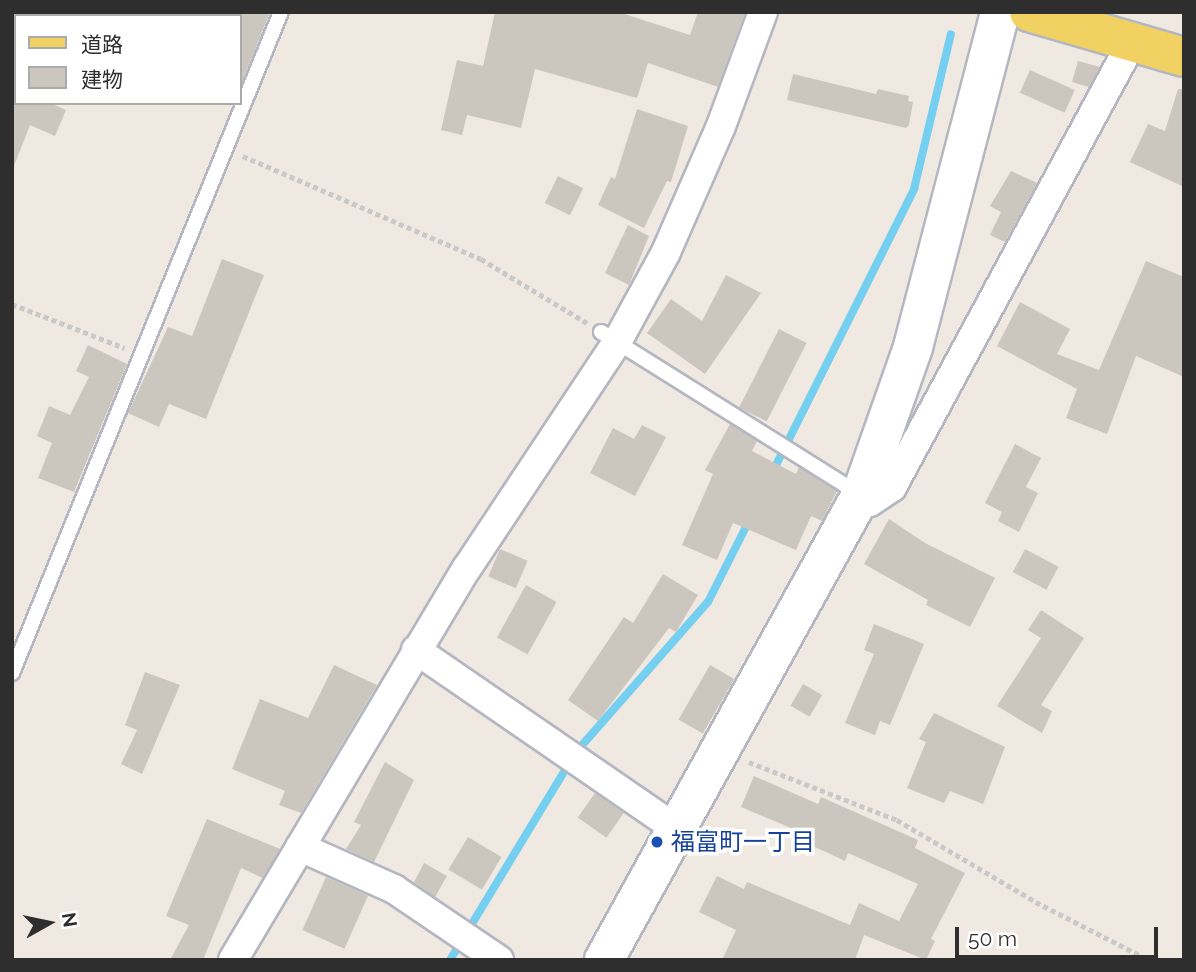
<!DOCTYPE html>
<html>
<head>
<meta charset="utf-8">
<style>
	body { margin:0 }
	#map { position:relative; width:1196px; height:972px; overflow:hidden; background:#efe9e1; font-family:Raleway,"Noto Sans JP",sans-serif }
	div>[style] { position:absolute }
	.stream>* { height:8px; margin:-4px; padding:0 4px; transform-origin:4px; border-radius:4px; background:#75cff0 }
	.building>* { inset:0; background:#cbc7bf; transform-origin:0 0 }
	.path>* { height:4.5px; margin-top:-2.25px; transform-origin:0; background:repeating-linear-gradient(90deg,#c9c9c9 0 5px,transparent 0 8.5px) }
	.roads { filter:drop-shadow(2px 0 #b4b7c1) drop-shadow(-2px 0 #b4b7c1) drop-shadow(0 2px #b4b7c1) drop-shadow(0 -2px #b4b7c1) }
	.lane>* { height:14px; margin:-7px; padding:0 7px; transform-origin:7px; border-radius:7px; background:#fff }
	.street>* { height:28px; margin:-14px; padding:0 14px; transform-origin:14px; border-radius:14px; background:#fff }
	.secondary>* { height:38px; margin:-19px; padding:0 19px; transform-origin:19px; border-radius:19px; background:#fff }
	.primary>* { height:38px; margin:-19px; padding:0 19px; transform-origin:19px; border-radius:19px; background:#f2d163 }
	.dots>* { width:19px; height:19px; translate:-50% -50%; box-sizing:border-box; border:4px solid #fff; border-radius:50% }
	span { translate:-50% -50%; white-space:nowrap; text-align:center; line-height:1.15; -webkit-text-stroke:7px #fff; paint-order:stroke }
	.transit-label { font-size:24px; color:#164399 }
	.left { translate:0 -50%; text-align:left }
	.frame { position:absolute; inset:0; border:14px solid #2e2e2e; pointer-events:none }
	.legend { position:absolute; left:14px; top:14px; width:228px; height:91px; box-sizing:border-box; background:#fff; border:2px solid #ababab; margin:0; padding:9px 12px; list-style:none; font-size:21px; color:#2e2e2e }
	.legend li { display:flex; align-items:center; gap:14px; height:35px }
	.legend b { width:35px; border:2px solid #ababab }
	.north { position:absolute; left:14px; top:888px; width:70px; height:70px; -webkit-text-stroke:5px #fff; paint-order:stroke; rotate:81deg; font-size:19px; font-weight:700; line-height:28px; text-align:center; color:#2e2e2e }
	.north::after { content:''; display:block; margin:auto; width:24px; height:32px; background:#2e2e2e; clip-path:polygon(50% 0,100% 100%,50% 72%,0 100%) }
	.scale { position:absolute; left:955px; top:927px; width:203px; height:32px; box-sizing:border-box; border:4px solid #2e2e2e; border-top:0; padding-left:9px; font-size:21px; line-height:24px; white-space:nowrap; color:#2e2e2e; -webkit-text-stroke:5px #fff; paint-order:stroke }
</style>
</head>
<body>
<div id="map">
	<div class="stream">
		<i style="left:772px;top:473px;width:318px;rotate:-63.4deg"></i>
		<i style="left:914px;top:189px;width:159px;rotate:-76.6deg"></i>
		<i style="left:450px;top:960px;width:243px;rotate:-58.8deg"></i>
		<i style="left:576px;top:752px;width:200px;rotate:-48.7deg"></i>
		<i style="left:708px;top:602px;width:93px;rotate:-63.2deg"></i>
	</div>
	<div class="building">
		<i style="clip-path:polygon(240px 12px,270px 12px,241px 85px,240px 85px)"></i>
		<i style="clip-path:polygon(495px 12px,618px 12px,690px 35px,698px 12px,745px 12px,718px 87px,648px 63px,637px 98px,535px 69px,521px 128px,467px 115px,462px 135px,441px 130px,457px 60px,483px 66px)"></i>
		<i style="clip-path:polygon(1078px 61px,1100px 67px,1089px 87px,1072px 82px)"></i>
		<i style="left:1030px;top:70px;width:49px;height:25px;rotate:24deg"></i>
		<i style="clip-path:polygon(793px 74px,876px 94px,878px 89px,909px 96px,908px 101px,913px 102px,909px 125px,906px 128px,787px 100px)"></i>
		<i style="clip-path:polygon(1178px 89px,1184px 89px,1184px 187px,1130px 162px,1148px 124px,1165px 131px)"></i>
		<i style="clip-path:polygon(12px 103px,50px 103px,66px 110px,55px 136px,30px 125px,14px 166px)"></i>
		<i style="clip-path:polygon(637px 109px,688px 126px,671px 182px,667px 181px,644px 228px,598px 205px,611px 177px,615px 179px)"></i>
		<i style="clip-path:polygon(1011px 171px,1037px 183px,1005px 242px,990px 235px,1001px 212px,990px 206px)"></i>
		<i style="left:558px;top:176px;width:28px;height:30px;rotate:26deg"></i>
		<i style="clip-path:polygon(628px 225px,649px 236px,629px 285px,605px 273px)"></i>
		<i style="clip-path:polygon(222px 259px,264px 275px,206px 419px,169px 404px,159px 427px,128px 413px,168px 327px,192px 336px)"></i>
		<i style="clip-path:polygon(1146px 261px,1184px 277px,1184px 377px,1136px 356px,1107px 434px,1066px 418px,1077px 389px,997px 346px,1020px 302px,1070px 329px,1057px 354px,1099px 370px)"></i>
		<i style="clip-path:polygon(726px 275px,761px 293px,705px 374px,647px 333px,671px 299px,702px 321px)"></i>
		<i style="left:779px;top:329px;width:31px;height:88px;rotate:27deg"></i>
		<i style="clip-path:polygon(88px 345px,127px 364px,74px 492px,38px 478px,52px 443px,37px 436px,49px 406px,70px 415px,89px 377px,76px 371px)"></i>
		<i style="clip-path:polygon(730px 424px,757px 441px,752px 451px,796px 474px,799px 467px,837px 491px,822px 521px,811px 516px,796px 550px,733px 523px,717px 560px,682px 545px,713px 474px,705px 470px)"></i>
		<i style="clip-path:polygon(642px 425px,666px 437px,635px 496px,590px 473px,613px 428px,634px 439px)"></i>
		<i style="clip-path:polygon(1015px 444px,1041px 458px,1026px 487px,1038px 493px,1019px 532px,998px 521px,1002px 512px,985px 503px)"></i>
		<i style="clip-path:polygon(889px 519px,925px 543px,995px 578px,970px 627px,926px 605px,928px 600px,864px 564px)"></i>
		<i style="left:500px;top:549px;width:30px;height:30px;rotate:23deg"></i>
		<i style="left:1025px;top:549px;width:38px;height:26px;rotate:28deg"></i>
		<i style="clip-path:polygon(663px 574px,698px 595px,676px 632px,669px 628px,598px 721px,568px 700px,624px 617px,633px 623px)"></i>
		<i style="left:526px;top:585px;width:35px;height:60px;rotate:29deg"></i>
		<i style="clip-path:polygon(1041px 610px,1084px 638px,1041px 705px,1052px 711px,1042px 733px,997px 706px,1041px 638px,1028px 630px)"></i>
		<i style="clip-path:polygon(874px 624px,924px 644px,890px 725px,880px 721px,875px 735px,845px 723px,874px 654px,864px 650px)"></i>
		<i style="clip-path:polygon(334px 665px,377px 685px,301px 813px,279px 805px,285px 791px,232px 769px,260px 699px,308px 718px)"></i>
		<i style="left:710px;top:665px;width:28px;height:63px;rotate:30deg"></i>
		<i style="clip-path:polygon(145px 672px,180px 685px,142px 774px,121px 764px,137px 730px,125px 725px)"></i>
		<i style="left:803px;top:684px;width:22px;height:25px;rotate:30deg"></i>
		<i style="clip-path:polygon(934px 713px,1005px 747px,983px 804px,950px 791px,944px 803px,907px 788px,926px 742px,919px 739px)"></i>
		<i style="clip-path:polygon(385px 762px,414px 780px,374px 862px,346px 849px,361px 825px,354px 822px)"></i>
		<i style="clip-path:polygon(754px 776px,818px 804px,821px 797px,918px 840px,915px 848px,965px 873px,931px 939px,935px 941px,926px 960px,864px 935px,855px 960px,722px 960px,736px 930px,699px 912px,717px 876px,744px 889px,747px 882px,850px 925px,859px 903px,899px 921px,918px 884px,848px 853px,845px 861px,802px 841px,805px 834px,741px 807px)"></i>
		<i style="left:595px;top:793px;width:35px;height:30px;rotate:35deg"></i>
		<i style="clip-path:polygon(207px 819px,280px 849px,263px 878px,241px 868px,203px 960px,170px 960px,189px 925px,166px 916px)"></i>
		<i style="left:468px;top:837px;width:39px;height:38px;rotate:31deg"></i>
		<i style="clip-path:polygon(424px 863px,447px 876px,435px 897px,414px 882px)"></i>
		<i style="left:326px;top:877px;width:46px;height:58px;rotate:24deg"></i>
	</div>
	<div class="path">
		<i style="left:243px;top:156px;width:259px;rotate:23.4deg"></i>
		<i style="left:481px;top:259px;width:124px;rotate:31.1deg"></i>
		<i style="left:12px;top:304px;width:121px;rotate:21.3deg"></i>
		<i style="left:749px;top:762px;width:159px;rotate:21.4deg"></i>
		<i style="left:897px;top:820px;width:161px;rotate:30.5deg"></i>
		<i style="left:1036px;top:902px;width:127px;rotate:27.2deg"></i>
	</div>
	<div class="roads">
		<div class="lane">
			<i style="left:601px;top:332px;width:307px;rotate:32.1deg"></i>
			<i style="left:12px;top:673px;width:714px;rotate:-67.86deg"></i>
		</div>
		<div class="street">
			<i style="left:861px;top:495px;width:11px;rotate:38deg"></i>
			<i style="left:870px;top:502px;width:27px;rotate:-34deg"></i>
			<i style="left:892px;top:487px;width:506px;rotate:-61.66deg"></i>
			<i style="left:416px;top:650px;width:318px;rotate:34.5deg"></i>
			<i style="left:300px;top:847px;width:103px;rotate:24.1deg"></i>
			<i style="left:394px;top:889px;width:127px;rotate:34.1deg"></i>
			<i style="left:233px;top:960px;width:457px;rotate:-59.2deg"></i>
			<i style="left:467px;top:568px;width:271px;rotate:-56.4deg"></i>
			<i style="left:617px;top:342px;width:102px;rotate:-61.4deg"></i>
			<i style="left:666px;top:252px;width:137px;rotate:-66.4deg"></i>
			<i style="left:721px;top:126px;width:121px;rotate:-69.8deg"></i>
		</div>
		<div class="secondary">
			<i style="left:604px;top:960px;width:531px;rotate:-61.07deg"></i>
			<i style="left:861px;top:495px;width:157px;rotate:-70.6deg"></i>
			<i style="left:913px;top:347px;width:346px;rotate:-75.4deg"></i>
		</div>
		<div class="primary">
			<i style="left:1029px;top:12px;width:161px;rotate:16.2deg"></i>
		</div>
	</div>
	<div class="dots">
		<i style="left:657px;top:842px;background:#1a4fb4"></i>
	</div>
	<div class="transit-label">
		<span class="left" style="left:671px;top:842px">福富町一丁目</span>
	</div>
	<div class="frame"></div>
	<ul class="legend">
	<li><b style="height:9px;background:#f2d163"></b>道路</li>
	<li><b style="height:19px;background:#cbc7bf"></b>建物</li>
	</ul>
	<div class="north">N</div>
	<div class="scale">50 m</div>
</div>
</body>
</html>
